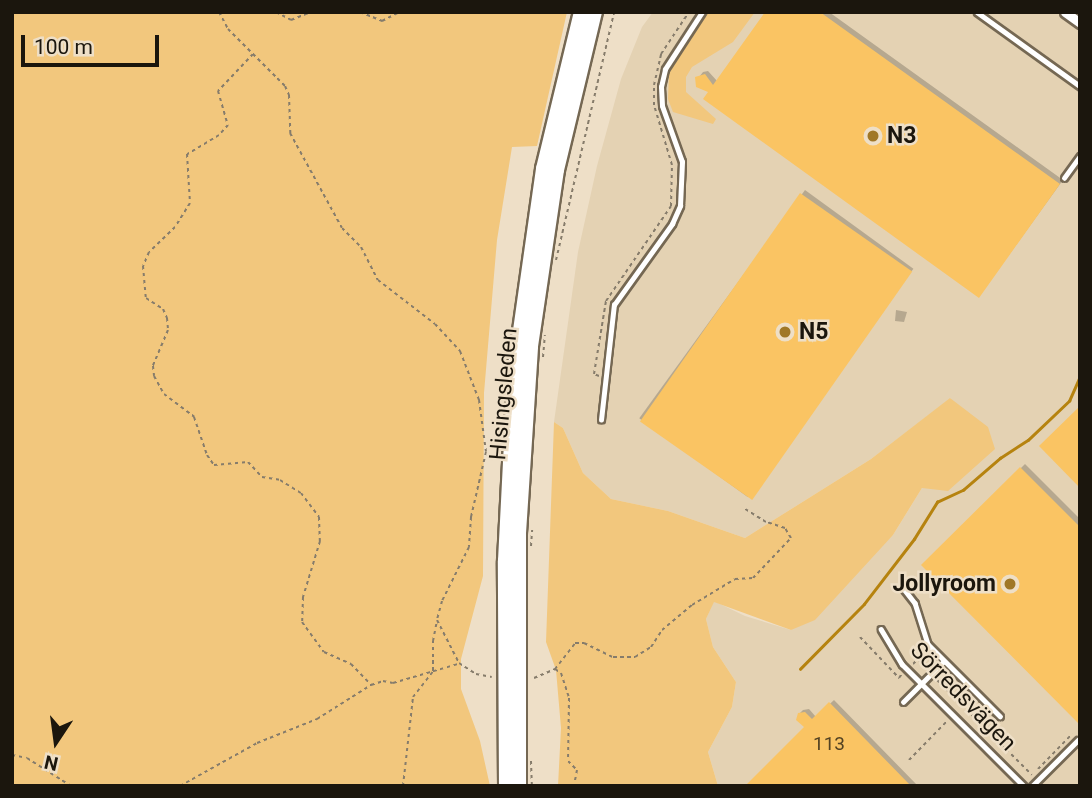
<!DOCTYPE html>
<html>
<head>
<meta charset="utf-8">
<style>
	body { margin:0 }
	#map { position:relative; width:1092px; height:798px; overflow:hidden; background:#eedfc7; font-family:Roboto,sans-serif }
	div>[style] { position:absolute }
	.built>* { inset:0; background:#e4d2b3 }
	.green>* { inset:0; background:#f2c77d }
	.shadow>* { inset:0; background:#0003; transform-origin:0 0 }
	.stream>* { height:2.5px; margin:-1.25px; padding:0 1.25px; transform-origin:1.25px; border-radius:1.25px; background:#b6830f }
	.building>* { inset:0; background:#fac463; transform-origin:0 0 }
	.path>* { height:2px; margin-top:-1px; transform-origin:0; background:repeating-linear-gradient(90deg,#867c6b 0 3.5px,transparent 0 7px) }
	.roads { filter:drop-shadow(2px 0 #756853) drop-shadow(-2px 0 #756853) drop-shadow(0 2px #756853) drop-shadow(0 -2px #756853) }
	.service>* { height:4.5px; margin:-2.25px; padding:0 2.25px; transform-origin:2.25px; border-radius:2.25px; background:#fff }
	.minor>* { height:9px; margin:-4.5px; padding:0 4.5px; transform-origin:4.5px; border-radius:4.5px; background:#fff }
	.trunk>* { height:16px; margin:-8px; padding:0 8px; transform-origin:8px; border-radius:8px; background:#fff }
	.dots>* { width:19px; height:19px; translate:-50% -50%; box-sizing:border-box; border:4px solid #eedfc7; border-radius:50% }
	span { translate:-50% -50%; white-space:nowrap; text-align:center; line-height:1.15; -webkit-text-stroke:5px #eedfc7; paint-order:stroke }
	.number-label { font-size:19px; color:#534222 }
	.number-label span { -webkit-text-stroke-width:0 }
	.poi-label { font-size:23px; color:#1b160d; font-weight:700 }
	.left { translate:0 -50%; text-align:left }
	.right { translate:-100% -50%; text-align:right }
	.street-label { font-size:23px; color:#1b160d }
	.frame { position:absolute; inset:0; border:14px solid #1b160d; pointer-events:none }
	.north { position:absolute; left:21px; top:707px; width:70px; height:70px; -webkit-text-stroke:5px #eedfc7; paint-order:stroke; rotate:193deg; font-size:19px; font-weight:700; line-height:28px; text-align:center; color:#1b160d }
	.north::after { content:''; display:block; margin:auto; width:24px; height:32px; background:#1b160d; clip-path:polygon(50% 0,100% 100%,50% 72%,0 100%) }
	.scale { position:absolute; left:21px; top:35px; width:138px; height:32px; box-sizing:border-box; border:4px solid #1b160d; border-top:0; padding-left:9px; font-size:21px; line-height:24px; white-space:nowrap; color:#1b160d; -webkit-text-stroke:5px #eedfc7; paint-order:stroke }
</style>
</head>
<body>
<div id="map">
	<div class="built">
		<i style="clip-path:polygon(653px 12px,1080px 12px,1080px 786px,718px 786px,708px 752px,732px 707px,736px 682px,713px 647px,706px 619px,714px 601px,745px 616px,791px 630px,893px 535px,922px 488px,951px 398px,871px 459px,745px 538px,668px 511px,611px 499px,583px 473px,563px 428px,554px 422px,578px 252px,597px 166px,621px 79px,642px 27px)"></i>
	</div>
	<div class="green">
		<i style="clip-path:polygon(12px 12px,567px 12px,537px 146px,512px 147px,497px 240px,484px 393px,483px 576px,461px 659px,461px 689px,480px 741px,490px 786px,12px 786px)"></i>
		<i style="clip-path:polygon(706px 12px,755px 12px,733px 42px,692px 67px,686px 77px,686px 92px,716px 119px,713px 124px,673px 112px,668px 99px,669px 74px,673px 62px)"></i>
		<i style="clip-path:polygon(950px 398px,988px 427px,995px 449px,948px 491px,922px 488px,893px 535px,815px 620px,791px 630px,714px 602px,706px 619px,713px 647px,736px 682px,732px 707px,708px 752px,718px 786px,558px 786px,561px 728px,556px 670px,546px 642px,554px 422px,563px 428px,583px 473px,611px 499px,668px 511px,745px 538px,871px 459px)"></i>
	</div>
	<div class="shadow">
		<i style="clip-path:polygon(768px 12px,829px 12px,1063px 180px,982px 292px,696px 81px,703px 72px,708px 71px,718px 82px)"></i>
		<i style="left:805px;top:190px;width:134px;height:282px;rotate:36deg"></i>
		<i style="clip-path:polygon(896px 310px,907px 312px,904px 322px,895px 321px)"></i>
		<i style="clip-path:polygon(1025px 464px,1080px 519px,1080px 722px,923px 565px)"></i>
		<i style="clip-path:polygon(834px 700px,918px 786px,748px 786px,807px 727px,799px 714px,803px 710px,809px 709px,816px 717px)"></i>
	</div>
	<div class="stream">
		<i style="left:800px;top:669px;width:91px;rotate:-45.4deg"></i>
		<i style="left:864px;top:604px;width:82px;rotate:-52.4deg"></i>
		<i style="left:914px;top:539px;width:44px;rotate:-58.1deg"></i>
		<i style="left:937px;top:502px;width:29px;rotate:-25deg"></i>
		<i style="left:963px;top:490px;width:49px;rotate:-40.9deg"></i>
		<i style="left:1000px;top:458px;width:33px;rotate:-33deg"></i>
		<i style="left:1028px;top:440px;width:57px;rotate:-43.6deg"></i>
		<i style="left:1069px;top:401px;width:27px;rotate:-66deg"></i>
	</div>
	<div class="building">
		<i style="clip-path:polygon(765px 12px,820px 12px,1060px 184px,979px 298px,703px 99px,708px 92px,696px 87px,695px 77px,705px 74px,713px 85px)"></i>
		<i style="left:800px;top:193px;width:137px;height:279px;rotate:35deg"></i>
		<i style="clip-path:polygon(1080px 406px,1080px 488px,1039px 446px)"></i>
		<i style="clip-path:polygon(1020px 467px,1080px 527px,1080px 725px,921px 565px)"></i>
		<i style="clip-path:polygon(829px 702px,911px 786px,745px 786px,804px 727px,796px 720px,798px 713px,805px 712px,812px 719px)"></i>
	</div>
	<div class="path">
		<i style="left:219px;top:12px;width:19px;rotate:62deg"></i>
		<i style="left:228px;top:29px;width:81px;rotate:45deg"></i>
		<i style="left:285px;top:86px;width:10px;rotate:66deg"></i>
		<i style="left:289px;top:95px;width:38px;rotate:88deg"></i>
		<i style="left:290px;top:133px;width:108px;rotate:61.3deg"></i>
		<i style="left:342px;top:228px;width:27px;rotate:45deg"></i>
		<i style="left:361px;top:247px;width:37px;rotate:63deg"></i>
		<i style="left:378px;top:280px;width:72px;rotate:37.7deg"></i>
		<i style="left:435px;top:324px;width:37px;rotate:47deg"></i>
		<i style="left:460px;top:351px;width:53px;rotate:68.8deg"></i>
		<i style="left:479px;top:400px;width:52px;rotate:82.3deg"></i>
		<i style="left:486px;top:452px;width:67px;rotate:103deg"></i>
		<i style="left:471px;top:517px;width:30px;rotate:94deg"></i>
		<i style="left:469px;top:547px;width:60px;rotate:116.6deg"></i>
		<i style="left:442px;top:601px;width:20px;rotate:105deg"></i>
		<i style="left:437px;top:620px;width:48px;rotate:62.9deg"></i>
		<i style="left:459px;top:663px;width:20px;rotate:33deg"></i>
		<i style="left:476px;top:674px;width:16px;rotate:11deg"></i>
		<i style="left:276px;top:12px;width:17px;rotate:28deg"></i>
		<i style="left:291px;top:20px;width:22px;rotate:-22deg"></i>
		<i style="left:360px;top:12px;width:24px;rotate:22deg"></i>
		<i style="left:382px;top:21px;width:20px;rotate:-27deg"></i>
		<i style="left:253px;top:54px;width:51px;rotate:133.4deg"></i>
		<i style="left:218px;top:91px;width:35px;rotate:74deg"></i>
		<i style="left:228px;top:125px;width:13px;rotate:132deg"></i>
		<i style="left:219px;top:135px;width:37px;rotate:149deg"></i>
		<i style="left:187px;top:154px;width:49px;rotate:86.5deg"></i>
		<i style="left:190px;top:203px;width:28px;rotate:122deg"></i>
		<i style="left:175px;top:227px;width:36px;rotate:136deg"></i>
		<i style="left:149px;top:252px;width:15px;rotate:113deg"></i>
		<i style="left:143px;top:266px;width:32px;rotate:85deg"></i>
		<i style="left:146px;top:298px;width:20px;rotate:33deg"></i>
		<i style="left:163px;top:309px;width:10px;rotate:66deg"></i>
		<i style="left:167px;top:318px;width:12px;rotate:85deg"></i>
		<i style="left:168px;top:330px;width:39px;rotate:113deg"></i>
		<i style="left:153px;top:366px;width:10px;rotate:84deg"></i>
		<i style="left:154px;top:376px;width:21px;rotate:61deg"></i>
		<i style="left:164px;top:394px;width:38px;rotate:37deg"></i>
		<i style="left:194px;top:417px;width:40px;rotate:71.1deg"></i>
		<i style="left:207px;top:455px;width:12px;rotate:55deg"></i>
		<i style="left:214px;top:465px;width:34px;rotate:-5deg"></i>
		<i style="left:248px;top:462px;width:21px;rotate:47deg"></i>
		<i style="left:262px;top:477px;width:18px;rotate:9deg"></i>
		<i style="left:280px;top:480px;width:25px;rotate:32deg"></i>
		<i style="left:301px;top:493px;width:30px;rotate:53deg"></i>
		<i style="left:319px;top:517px;width:24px;rotate:88deg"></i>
		<i style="left:320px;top:541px;width:59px;rotate:106.9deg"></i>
		<i style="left:303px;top:597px;width:25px;rotate:92deg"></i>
		<i style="left:302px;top:622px;width:37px;rotate:54deg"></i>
		<i style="left:324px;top:652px;width:30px;rotate:24deg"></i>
		<i style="left:351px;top:664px;width:29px;rotate:46deg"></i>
		<i style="left:556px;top:260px;width:255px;rotate:-76.8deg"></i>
		<i style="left:543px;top:357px;width:22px;rotate:-85deg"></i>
		<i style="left:599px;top:376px;width:5px;rotate:-158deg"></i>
		<i style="left:594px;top:374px;width:74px;rotate:-80.7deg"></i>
		<i style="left:606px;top:301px;width:115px;rotate:-55.6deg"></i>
		<i style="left:671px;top:206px;width:41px;rotate:-88.6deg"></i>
		<i style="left:672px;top:165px;width:63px;rotate:-106.7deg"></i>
		<i style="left:654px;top:105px;width:20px;rotate:-90deg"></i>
		<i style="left:654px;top:85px;width:32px;rotate:-77deg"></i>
		<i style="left:661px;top:54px;width:50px;rotate:-56.3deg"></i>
		<i style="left:531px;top:546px;width:16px;rotate:-86deg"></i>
		<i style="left:860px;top:637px;width:57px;rotate:46.4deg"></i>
		<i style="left:899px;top:678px;width:4px;rotate:-56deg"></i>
		<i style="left:913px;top:664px;width:7px;rotate:-45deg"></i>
		<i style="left:918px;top:659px;width:12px;rotate:48deg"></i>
		<i style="left:555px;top:669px;width:33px;rotate:-52deg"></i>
		<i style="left:575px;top:643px;width:9px"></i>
		<i style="left:584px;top:643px;width:32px;rotate:26deg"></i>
		<i style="left:613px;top:657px;width:22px"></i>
		<i style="left:635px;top:657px;width:19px;rotate:-32deg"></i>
		<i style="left:651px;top:647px;width:20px;rotate:-57deg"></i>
		<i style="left:662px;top:630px;width:39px;rotate:-40deg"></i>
		<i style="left:692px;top:605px;width:50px;rotate:-31.2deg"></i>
		<i style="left:735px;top:579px;width:18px;rotate:-3deg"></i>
		<i style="left:753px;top:578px;width:55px;rotate:-46.5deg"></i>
		<i style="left:791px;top:538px;width:12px;rotate:-121deg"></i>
		<i style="left:785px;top:528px;width:20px;rotate:-162deg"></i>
		<i style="left:766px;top:522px;width:25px;rotate:-148deg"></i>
		<i style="left:534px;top:678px;width:23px;rotate:-23deg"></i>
		<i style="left:555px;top:669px;width:7px;rotate:34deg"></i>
		<i style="left:561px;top:673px;width:26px;rotate:72deg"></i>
		<i style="left:569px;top:698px;width:63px;rotate:90.9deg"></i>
		<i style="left:568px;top:761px;width:13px;rotate:45deg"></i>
		<i style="left:577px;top:770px;width:16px;rotate:101deg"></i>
		<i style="left:937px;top:680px;width:134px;rotate:45deg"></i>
		<i style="left:12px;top:755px;width:15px;rotate:11deg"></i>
		<i style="left:27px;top:758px;width:52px;rotate:32.5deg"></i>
		<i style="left:909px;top:760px;width:54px;rotate:-45.7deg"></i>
		<i style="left:531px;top:761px;width:25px;rotate:88deg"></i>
		<i style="left:1038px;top:769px;width:49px;rotate:-45.8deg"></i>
		<i style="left:180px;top:786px;width:88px;rotate:-29.2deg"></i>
		<i style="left:257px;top:743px;width:65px;rotate:-21.8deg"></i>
		<i style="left:317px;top:719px;width:64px;rotate:-32.2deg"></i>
		<i style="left:371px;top:685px;width:13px;rotate:-18deg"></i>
		<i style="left:383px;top:681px;width:10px;rotate:11deg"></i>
		<i style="left:393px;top:683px;width:68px;rotate:-16.3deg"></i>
		<i style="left:403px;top:786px;width:90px;rotate:-83.6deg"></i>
		<i style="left:413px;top:697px;width:33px;rotate:-52deg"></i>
		<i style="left:433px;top:671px;width:30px;rotate:-90deg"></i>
		<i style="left:433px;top:641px;width:21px;rotate:-79deg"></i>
	</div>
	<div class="roads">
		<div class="service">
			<i style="left:977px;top:12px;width:127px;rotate:35.7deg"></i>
			<i style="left:1064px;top:178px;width:27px;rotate:-54deg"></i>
			<i style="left:601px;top:420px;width:116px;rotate:-83.6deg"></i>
			<i style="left:614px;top:305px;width:100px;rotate:-54.4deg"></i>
			<i style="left:672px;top:224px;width:20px;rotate:-66deg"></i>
			<i style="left:680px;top:206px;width:44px;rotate:-87.4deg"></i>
			<i style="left:682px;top:162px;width:59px;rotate:-109.7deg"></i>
			<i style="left:662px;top:106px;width:19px;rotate:-93deg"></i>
			<i style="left:661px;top:87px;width:18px;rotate:-77deg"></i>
			<i style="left:665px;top:69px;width:68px;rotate:-57deg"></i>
			<i style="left:904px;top:589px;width:18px;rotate:52deg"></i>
			<i style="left:915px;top:603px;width:43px;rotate:72.4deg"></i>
			<i style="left:928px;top:644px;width:102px;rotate:45deg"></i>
			<i style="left:881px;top:629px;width:41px;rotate:59deg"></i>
			<i style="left:902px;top:664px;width:173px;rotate:45deg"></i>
			<i style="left:903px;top:702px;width:57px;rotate:-45deg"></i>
			<i style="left:1032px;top:786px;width:65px;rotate:-45deg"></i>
		</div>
		<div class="minor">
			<i style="left:1065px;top:12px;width:19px;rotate:36deg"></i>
		</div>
		<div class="trunk">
			<i style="left:507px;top:786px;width:225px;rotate:-90.3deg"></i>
			<i style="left:506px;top:561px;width:195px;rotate:-87.1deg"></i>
			<i style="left:516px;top:366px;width:199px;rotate:-81.9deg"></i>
			<i style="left:544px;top:169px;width:162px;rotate:-76.4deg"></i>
			<i style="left:518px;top:786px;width:253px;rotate:-90deg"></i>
			<i style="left:518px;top:533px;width:187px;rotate:-86.3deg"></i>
			<i style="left:530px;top:346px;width:178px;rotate:-81.6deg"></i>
			<i style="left:556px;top:170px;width:163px;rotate:-76.5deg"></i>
		</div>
	</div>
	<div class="dots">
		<i style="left:873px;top:136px;background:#a07726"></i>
		<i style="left:785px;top:332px;background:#a07726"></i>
		<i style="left:1010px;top:584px;background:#a07726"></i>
	</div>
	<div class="number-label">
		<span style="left:829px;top:744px">113</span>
	</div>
	<div class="poi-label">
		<span class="left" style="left:887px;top:136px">N3</span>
		<span class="left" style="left:799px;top:332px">N5</span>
		<span class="right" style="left:996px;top:584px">Jollyroom</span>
	</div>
	<div class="street-label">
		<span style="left:504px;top:394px;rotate:-85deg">Hisingsleden</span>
		<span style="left:963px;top:697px;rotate:46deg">Sörredsvägen</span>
	</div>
	<div class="frame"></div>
	<div class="north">N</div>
	<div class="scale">100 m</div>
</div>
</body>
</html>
